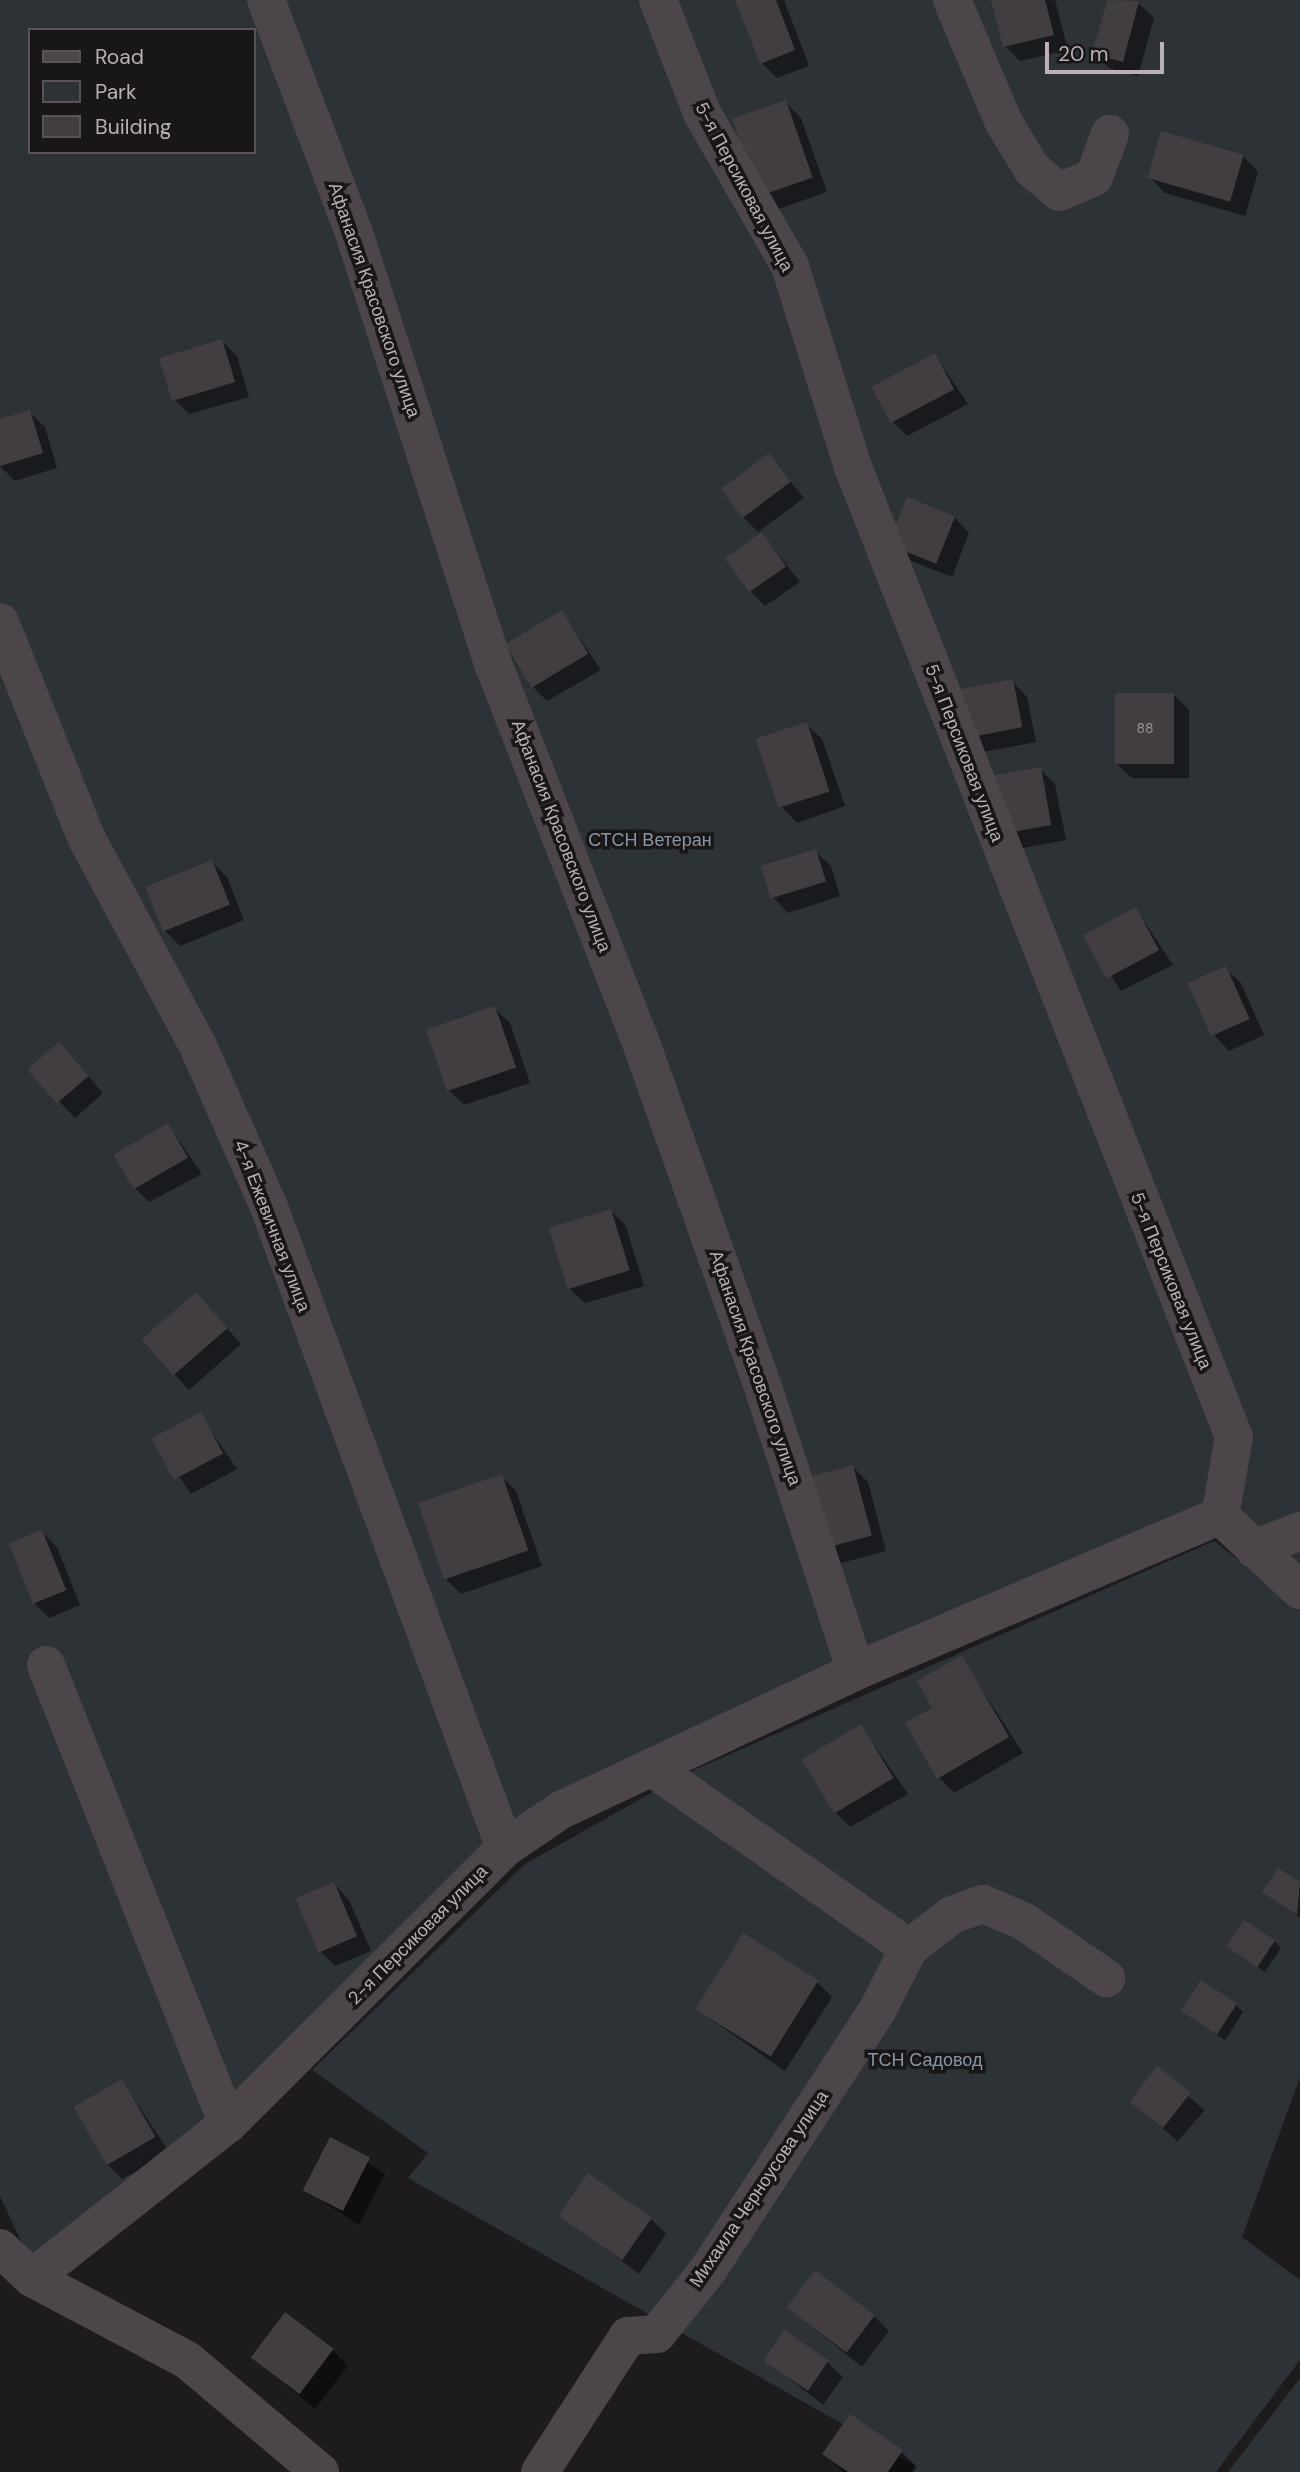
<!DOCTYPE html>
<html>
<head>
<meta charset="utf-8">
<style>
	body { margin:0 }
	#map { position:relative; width:1300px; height:2472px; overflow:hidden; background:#1d1b1c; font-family:"DM Sans",sans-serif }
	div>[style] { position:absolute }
	.green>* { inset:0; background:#2d3237 }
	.shadow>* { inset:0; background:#0007; transform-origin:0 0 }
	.building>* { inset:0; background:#423d40; transform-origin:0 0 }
	.minor>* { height:38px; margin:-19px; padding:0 19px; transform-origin:19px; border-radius:19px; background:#4c454a }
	span { translate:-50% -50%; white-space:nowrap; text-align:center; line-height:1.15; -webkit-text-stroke:7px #181617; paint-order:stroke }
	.number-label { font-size:14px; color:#9d929b }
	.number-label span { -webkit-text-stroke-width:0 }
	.street-label { font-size:18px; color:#bbafb9 }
	.park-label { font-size:18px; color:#8895a5 }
	.legend { position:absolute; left:28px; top:28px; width:228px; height:126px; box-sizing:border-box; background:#181617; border:2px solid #595358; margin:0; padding:9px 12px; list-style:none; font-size:21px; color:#bbafb9 }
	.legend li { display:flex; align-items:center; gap:14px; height:35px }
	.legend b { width:35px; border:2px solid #595358 }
	.scale { position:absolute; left:1045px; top:42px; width:119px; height:32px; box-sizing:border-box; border:4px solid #bbafb9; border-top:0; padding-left:9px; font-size:21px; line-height:24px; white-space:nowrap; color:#bbafb9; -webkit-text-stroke:5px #181617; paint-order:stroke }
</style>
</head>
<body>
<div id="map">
	<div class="green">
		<i style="clip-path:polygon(evenodd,0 0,1300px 0,1300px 1590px,1220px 1529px,703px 1750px,514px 1856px,34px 2269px,0 2196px,0 0,30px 30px,254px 30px,254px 152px,30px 152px,30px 30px)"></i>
		<i style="clip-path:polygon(1214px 1541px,1300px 1608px,1300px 2077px,1242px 2237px,1300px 2280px,1300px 2360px,1216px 2472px,911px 2472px,915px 2465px,408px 2178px,428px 2153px,312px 2070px,525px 1864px,685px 1774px)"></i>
		<i style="clip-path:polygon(1300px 2378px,1300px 2472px,1228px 2472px)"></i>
	</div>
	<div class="shadow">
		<i style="clip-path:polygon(737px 0,784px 0,809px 66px,777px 78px,762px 63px)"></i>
		<i style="clip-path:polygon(993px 0,1055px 0,1068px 50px,1020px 61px,1005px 46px)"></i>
		<i style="clip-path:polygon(1109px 0,1138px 3px,1154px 18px,1138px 76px,1109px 68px,1094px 53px)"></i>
		<i style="clip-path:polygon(785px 102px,801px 118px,827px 192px,776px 210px,761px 195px)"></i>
		<i style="clip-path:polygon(1243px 156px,1258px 172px,1245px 216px,1165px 193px,1150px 177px)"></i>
		<i style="clip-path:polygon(222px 341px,237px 356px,249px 397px,189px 414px,173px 398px)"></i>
		<i style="clip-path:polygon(935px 355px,968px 404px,907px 436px,892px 421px)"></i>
		<i style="clip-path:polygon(29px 412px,45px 427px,57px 468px,15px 481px,0 466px,0 420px)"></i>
		<i style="clip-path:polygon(769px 456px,804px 498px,758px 532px,743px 517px)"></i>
		<i style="clip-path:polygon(954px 517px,969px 533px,952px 577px,906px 559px,891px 544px)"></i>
		<i style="clip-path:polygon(762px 534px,800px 582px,765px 606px,750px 591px)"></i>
		<i style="clip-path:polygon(562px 612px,601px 670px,547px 701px,532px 686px)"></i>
		<i style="clip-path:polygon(1012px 681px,1027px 697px,1036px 742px,983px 752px,968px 737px)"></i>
		<i style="clip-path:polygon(1174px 695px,1189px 710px,1189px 778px,1132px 778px,1116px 763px)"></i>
		<i style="clip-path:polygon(806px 724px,822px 739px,845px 806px,797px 823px,782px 807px)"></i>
		<i style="clip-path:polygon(1040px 769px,1055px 784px,1066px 840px,1018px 849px,1003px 834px)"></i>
		<i style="clip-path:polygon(815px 851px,831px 866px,840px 896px,788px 913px,773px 897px)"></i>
		<i style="clip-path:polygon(212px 862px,227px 877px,244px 920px,180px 946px,165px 931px)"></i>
		<i style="clip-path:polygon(1136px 909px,1173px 965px,1121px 991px,1085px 935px)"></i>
		<i style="clip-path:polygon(1225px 968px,1241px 983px,1264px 1035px,1229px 1051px,1214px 1035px,1190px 984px)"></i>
		<i style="clip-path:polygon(494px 1008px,510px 1023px,530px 1083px,464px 1105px,449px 1090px)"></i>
		<i style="clip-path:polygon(74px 1060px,103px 1093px,75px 1118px,30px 1070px)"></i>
		<i style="clip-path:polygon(168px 1125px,202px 1174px,149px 1202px,134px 1187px)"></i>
		<i style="clip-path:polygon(611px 1211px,626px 1226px,644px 1286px,585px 1303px,569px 1288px)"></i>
		<i style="clip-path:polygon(211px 1310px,241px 1344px,189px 1390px,174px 1374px)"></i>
		<i style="clip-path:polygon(200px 1415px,237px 1469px,191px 1494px,154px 1439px)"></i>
		<i style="clip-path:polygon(853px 1467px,868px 1482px,886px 1551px,841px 1563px,825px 1548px)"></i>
		<i style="clip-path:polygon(501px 1476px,516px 1491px,542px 1566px,461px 1594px,446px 1579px)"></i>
		<i style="clip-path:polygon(42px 1532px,57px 1547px,80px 1605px,49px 1618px,34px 1603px)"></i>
		<i style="clip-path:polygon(961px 1657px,1023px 1753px,954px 1793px,939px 1777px)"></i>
		<i style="clip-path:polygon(861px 1726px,908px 1794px,850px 1827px,835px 1812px)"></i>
		<i style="clip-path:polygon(1278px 1870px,1300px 1884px,1300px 1918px,1264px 1891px)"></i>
		<i style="clip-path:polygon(334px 1884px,349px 1900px,371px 1951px,335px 1966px,320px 1951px)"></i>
		<i style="clip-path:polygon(1274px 1941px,1281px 1948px,1265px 1972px,1229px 1947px)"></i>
		<i style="clip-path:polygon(817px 1982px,832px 1997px,785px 2071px,696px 2009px)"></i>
		<i style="clip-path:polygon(1236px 2005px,1243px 2012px,1225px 2040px,1183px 2010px)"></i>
		<i style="left:1157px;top:2069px;width:63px;height:41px;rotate:41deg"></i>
		<i style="clip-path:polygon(122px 2081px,170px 2153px,122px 2179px,107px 2164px)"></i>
		<i style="clip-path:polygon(331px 2139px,385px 2174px,359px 2225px,305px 2190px)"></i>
		<i style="clip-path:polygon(561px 2215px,651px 2219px,666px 2234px,639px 2274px)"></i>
		<i style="clip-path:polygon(789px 2308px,874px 2316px,889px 2331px,862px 2367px)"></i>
		<i style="clip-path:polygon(333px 2350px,348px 2366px,315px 2409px,253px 2358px)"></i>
		<i style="clip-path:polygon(766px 2360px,827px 2362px,843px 2377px,823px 2405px)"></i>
		<i style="clip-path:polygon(902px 2452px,917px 2467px,913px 2472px,844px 2472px,825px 2454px)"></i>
	</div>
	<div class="building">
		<i style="clip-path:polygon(735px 0,776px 0,795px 50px,760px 64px)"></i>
		<i style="clip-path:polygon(991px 0,1045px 0,1054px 35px,1003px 47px)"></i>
		<i style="clip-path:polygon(1107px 0,1139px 1px,1123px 62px,1092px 54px)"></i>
		<i style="left:786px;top:100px;width:82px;height:57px;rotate:71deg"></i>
		<i style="left:1161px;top:131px;width:86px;height:49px;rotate:16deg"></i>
		<i style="left:222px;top:339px;width:45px;height:66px;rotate:73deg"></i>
		<i style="left:935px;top:353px;width:41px;height:72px;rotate:62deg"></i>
		<i style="clip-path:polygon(30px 410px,43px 453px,0 466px,0 419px)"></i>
		<i style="left:769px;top:453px;width:36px;height:60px;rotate:53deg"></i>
		<i style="left:907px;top:497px;width:52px;height:51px;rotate:22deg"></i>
		<i style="left:762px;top:532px;width:42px;height:45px;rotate:55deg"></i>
		<i style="left:562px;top:610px;width:51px;height:66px;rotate:59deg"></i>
		<i style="left:1013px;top:679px;width:49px;height:57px;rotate:79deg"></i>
		<i style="left:1115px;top:693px;width:59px;height:71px"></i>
		<i style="left:807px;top:722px;width:73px;height:54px;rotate:72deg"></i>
		<i style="left:1041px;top:767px;width:59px;height:52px;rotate:80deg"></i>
		<i style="left:816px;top:849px;width:34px;height:58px;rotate:73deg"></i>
		<i style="left:212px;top:860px;width:48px;height:72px;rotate:68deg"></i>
		<i style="left:1136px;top:907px;width:49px;height:60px;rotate:62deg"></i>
		<i style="left:1226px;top:966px;width:58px;height:42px;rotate:66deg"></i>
		<i style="left:495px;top:1006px;width:65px;height:73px;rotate:71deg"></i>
		<i style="left:59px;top:1042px;width:45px;height:42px;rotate:49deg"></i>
		<i style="left:168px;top:1123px;width:40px;height:63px;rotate:60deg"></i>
		<i style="left:611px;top:1209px;width:64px;height:65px;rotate:73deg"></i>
		<i style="left:196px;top:1292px;width:48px;height:72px;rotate:49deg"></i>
		<i style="left:201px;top:1412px;width:47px;height:56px;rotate:62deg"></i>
		<i style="left:853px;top:1465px;width:73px;height:49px;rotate:75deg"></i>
		<i style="left:502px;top:1474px;width:81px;height:89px;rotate:71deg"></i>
		<i style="left:42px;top:1530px;width:65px;height:36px;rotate:68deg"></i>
		<i style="clip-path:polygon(962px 1655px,1009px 1737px,937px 1779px,905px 1723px,932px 1708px,917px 1681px)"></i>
		<i style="left:861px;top:1724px;width:63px;height:69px;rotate:59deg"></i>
		<i style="clip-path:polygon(1278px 1868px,1300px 1882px,1297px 1915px,1262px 1892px)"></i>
		<i style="left:334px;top:1882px;width:59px;height:42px;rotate:67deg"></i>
		<i style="left:1244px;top:1920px;width:37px;height:32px;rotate:33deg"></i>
		<i style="left:743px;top:1933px;width:89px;height:90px;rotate:32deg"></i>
		<i style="left:1201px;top:1980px;width:43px;height:37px;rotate:33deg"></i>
		<i style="left:1157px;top:2066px;width:43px;height:45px;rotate:38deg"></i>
		<i style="left:122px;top:2079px;width:67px;height:56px;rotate:60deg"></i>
		<i style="left:330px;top:2137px;width:45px;height:60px;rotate:27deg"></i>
		<i style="left:588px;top:2173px;width:78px;height:52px;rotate:35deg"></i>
		<i style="left:815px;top:2270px;width:75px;height:47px;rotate:37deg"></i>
		<i style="left:285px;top:2312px;width:61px;height:57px;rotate:37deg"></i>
		<i style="left:784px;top:2330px;width:54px;height:37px;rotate:34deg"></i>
		<i style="clip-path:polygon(850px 2414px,903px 2450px,888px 2472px,848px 2472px,822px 2454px)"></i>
	</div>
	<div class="minor">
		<i style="left:266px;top:0;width:246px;rotate:69.3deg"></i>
		<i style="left:353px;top:230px;width:458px;rotate:72.1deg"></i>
		<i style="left:494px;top:666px;width:398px;rotate:68.7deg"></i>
		<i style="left:639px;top:1037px;width:371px;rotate:70.5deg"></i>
		<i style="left:763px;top:1387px;width:299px;rotate:71.9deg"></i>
		<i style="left:658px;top:0;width:121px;rotate:68.7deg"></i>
		<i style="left:702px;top:113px;width:177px;rotate:60.1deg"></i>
		<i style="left:790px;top:266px;width:211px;rotate:72.6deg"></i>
		<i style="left:853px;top:467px;width:1042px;rotate:68.56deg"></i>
		<i style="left:1234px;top:1437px;width:80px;rotate:100deg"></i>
		<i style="left:952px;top:0;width:131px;rotate:67.1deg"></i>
		<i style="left:1003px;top:121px;width:56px;rotate:58.9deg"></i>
		<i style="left:1032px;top:169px;width:35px;rotate:40deg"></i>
		<i style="left:1059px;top:192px;width:38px;rotate:-23deg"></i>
		<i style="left:1094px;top:177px;width:46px;rotate:-69.6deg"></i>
		<i style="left:0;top:622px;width:234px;rotate:68.2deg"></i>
		<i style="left:87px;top:839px;width:235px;rotate:61.8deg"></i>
		<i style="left:198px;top:1046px;width:176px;rotate:66.2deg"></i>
		<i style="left:269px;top:1207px;width:683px;rotate:69.79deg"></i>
		<i style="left:1220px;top:1516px;width:109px;rotate:42.8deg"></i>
		<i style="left:1254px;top:1549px;width:49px;rotate:-21.4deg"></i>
		<i style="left:46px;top:1665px;width:494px;rotate:68.4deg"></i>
		<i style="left:652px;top:1768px;width:314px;rotate:35deg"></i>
		<i style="left:909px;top:1948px;width:54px;rotate:-37.5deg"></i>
		<i style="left:952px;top:1915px;width:33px;rotate:-20deg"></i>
		<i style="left:983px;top:1904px;width:43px;rotate:23deg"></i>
		<i style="left:1023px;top:1921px;width:101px;rotate:34.5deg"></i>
		<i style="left:0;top:2248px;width:44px;rotate:43.2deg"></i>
		<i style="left:32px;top:2278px;width:175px;rotate:27.9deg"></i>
		<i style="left:187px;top:2360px;width:174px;rotate:40.1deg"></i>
		<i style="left:32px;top:2278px;width:249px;rotate:-38.2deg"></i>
		<i style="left:228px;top:2124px;width:391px;rotate:-44.9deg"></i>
		<i style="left:505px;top:1848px;width:68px;rotate:-34.2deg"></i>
		<i style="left:561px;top:1810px;width:326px;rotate:-25.2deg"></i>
		<i style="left:856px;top:1671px;width:396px;rotate:-23.1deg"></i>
		<i style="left:540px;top:2472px;width:162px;rotate:-57.1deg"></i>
		<i style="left:628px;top:2336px;width:29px;rotate:-4deg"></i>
		<i style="left:657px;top:2334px;width:82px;rotate:-51.4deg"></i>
		<i style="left:708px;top:2270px;width:311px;rotate:-56.9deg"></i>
		<i style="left:878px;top:2009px;width:68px;rotate:-63.1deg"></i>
	</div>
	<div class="number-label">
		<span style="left:1145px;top:728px">88</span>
	</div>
	<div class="street-label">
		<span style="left:744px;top:187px;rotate:62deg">5-я Персиковая улица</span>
		<span style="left:374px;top:300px;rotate:71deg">Афанасия Красовского улица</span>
		<span style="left:964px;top:753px;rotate:69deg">5-я Персиковая улица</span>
		<span style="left:561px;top:836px;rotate:69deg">Афанасия Красовского улица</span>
		<span style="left:272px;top:1226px;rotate:69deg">4-я Ежевичная улица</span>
		<span style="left:1171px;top:1281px;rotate:68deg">5-я Персиковая улица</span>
		<span style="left:755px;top:1368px;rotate:71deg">Афанасия Красовского улица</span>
		<span style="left:418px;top:1935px;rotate:-45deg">2-я Персиковая улица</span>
		<span style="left:759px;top:2189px;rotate:-56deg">Михаила Черноусова улица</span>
	</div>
	<div class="park-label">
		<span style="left:650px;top:840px">СТСН Ветеран</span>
		<span style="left:925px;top:2060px">ТСН Садовод</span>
	</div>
	<ul class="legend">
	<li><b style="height:9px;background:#4c454a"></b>Road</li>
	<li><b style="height:19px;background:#2d3237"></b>Park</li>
	<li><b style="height:19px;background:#423d40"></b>Building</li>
	</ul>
	<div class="scale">20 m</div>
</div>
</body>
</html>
